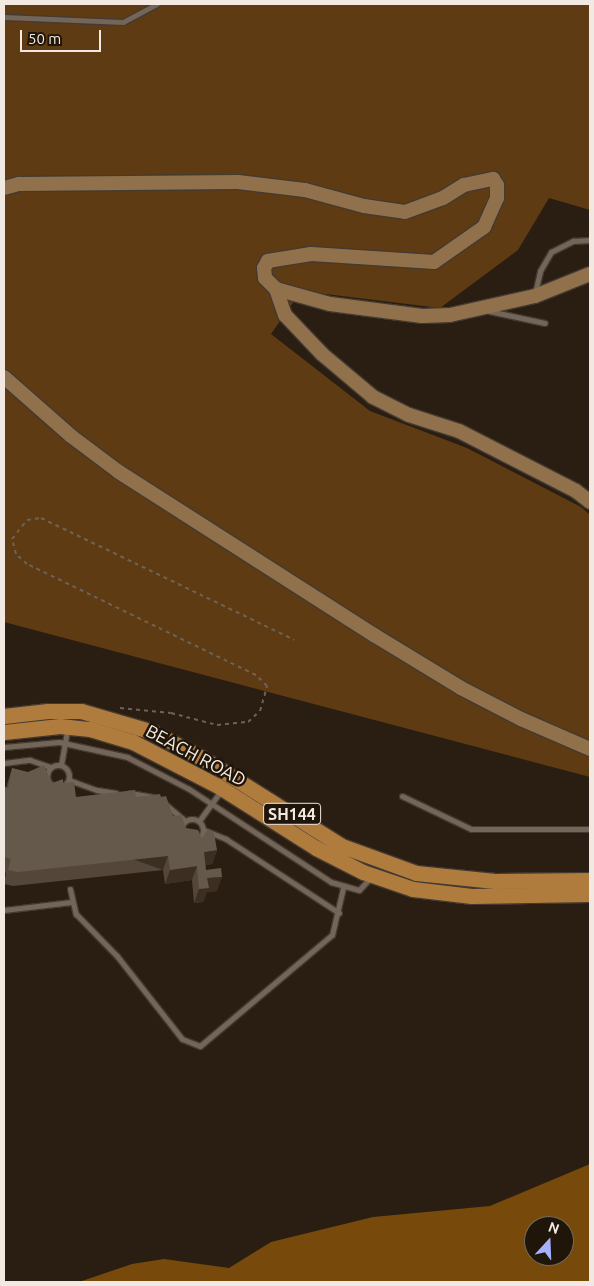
<!DOCTYPE html>
<html>
<head>
<meta charset="utf-8">
<style>
	body { margin:0 }
	#map { position:relative; width:594px; height:1286px; overflow:hidden; background:#2a1e12; font-family:Ubuntu,sans-serif }
	div>[style] { position:absolute }
	.green>* { inset:0; background:#5e3b12 }
	.water>* { inset:0; background:#774a0c }
	.path>* { height:2px; margin-top:-1px; transform-origin:0; background:repeating-linear-gradient(90deg,#6d6257 0 4px,transparent 0 8px) }
	.roads { filter:drop-shadow(1px 0 #433a32) drop-shadow(-1px 0 #433a32) drop-shadow(0 1px #433a32) drop-shadow(0 -1px #433a32) }
	.lane>* { height:5px; margin:-2.5px; padding:0 2.5px; transform-origin:2.5px; border-radius:2.5px; background:#736557 }
	.lane>.ring { margin:-2.5px; padding:0; box-sizing:content-box; background:none; border:5px solid #736557; border-radius:50% }
	.secondary>* { height:14px; margin:-7px; padding:0 7px; transform-origin:7px; border-radius:7px; background:#91714b }
	.primary>* { height:15px; margin:-7.5px; padding:0 7.5px; transform-origin:7.5px; border-radius:7.5px; background:#af7c3e }
	.wall>* { inset:0; background:#54473a }
	.shaded-wall>* { inset:0; background:#3c2f22; transform-origin:0 0 }
	.building>* { inset:0; background:#65594c }
	span { translate:-50% -50%; white-space:nowrap; text-align:center; line-height:1.15; -webkit-text-stroke:5px #201509; paint-order:stroke }
	.shield-label span { padding:1px 4px; background:#201509; border:1px solid; border-radius:4px; -webkit-text-stroke-width:0 }
	.shield-label { font-size:16px; color:#f2eae2; font-weight:700 }
	.street-label { font-size:18px; color:#f2eae2 }
	.frame { position:absolute; inset:0; border:5px solid #f2eae2; pointer-events:none }
	.north { position:absolute; left:524px; top:1216px; width:50px; height:50px; box-sizing:border-box; background:#201509; border:1px solid #746a60; border-radius:50%; rotate:20deg; font-size:14px; font-weight:700; line-height:20px; text-align:center; color:#f2eae2 }
	.north::after { content:''; display:block; margin:auto; width:18px; height:22px; background:#a6b1fc; clip-path:polygon(50% 0,100% 100%,50% 72%,0 100%) }
	.scale { position:absolute; left:20px; top:30px; width:81px; height:22px; box-sizing:border-box; border:2px solid #f2eae2; border-top:0; padding-left:6px; font-size:15px; line-height:18px; white-space:nowrap; color:#f2eae2; -webkit-text-stroke:4px #201509; paint-order:stroke }
</style>
</head>
<body>
<div id="map">
	<div class="green">
		<i style="clip-path:polygon(4px 4px,590px 4px,590px 210px,549px 198px,518px 250px,440px 308px,301px 291px,271px 334px,370px 411px,467px 448px,581px 507px,590px 515px,590px 777px,4px 622px)"></i>
	</div>
	<div class="water">
		<i style="clip-path:polygon(evenodd,590px 1164px,590px 1282px,79px 1282px,132px 1264px,164px 1259px,229px 1268px,271px 1242px,373px 1217px,490px 1206px,590px 1164px,534px 1226px,564px 1226px,564px 1256px,534px 1256px,534px 1226px)"></i>
	</div>
	<div class="path">
		<i style="left:120px;top:708px;width:51px;rotate:5.6deg"></i>
		<i style="left:171px;top:713px;width:48px;rotate:14.6deg"></i>
		<i style="left:217px;top:725px;width:31px;rotate:-6deg"></i>
		<i style="left:248px;top:722px;width:16px;rotate:-43deg"></i>
		<i style="left:260px;top:711px;width:26px;rotate:-74deg"></i>
		<i style="left:267px;top:686px;width:16px;rotate:-135deg"></i>
		<i style="left:256px;top:675px;width:254px;rotate:-154.1deg"></i>
		<i style="left:27px;top:564px;width:15px;rotate:-138deg"></i>
		<i style="left:16px;top:554px;width:16px;rotate:-105deg"></i>
		<i style="left:12px;top:539px;width:24px;rotate:-52deg"></i>
		<i style="left:27px;top:520px;width:14px;rotate:-8deg"></i>
		<i style="left:41px;top:518px;width:281px;rotate:25.7deg"></i>
	</div>
	<div class="roads">
		<div class="lane">
			<i style="left:4px;top:17px;width:119px;rotate:2.4deg"></i>
			<i style="left:123px;top:22px;width:38px;rotate:-28deg"></i>
			<i style="left:535px;top:293px;width:23px;rotate:-77deg"></i>
			<i style="left:540px;top:271px;width:22px;rotate:-60deg"></i>
			<i style="left:551px;top:252px;width:25px;rotate:-27deg"></i>
			<i style="left:573px;top:241px;width:17px;rotate:-3deg"></i>
			<i style="left:489px;top:311px;width:57px;rotate:12.1deg"></i>
			<i style="left:4px;top:747px;width:55px;rotate:-5.2deg"></i>
			<i style="left:59px;top:742px;width:70px;rotate:12.4deg"></i>
			<i style="left:127px;top:757px;width:70px;rotate:27.3deg"></i>
			<i style="left:189px;top:789px;width:170px;rotate:33.2deg"></i>
			<i style="left:331px;top:882px;width:29px;rotate:16deg"></i>
			<i style="left:359px;top:890px;width:16px;rotate:-47deg"></i>
			<i style="left:4px;top:763px;width:26px;rotate:-7deg"></i>
			<i style="left:30px;top:760px;width:21px;rotate:19deg"></i>
			<i class="ring" style="left:47px;top:765px;width:17px;height:17px"></i>
			<i style="left:61px;top:765px;width:36px;rotate:-80deg"></i>
			<i style="left:69px;top:780px;width:30px;rotate:20deg"></i>
			<i style="left:97px;top:790px;width:19px;rotate:9deg"></i>
			<i style="left:130px;top:793px;width:23px;rotate:10deg"></i>
			<i style="left:402px;top:796px;width:76px;rotate:25.6deg"></i>
			<i style="left:471px;top:829px;width:119px"></i>
			<i style="left:165px;top:804px;width:26px;rotate:40deg"></i>
			<i class="ring" style="left:181px;top:819px;width:17px;height:17px"></i>
			<i style="left:199px;top:821px;width:37px;rotate:-54deg"></i>
			<i style="left:204px;top:830px;width:24px;rotate:22deg"></i>
			<i style="left:226px;top:839px;width:135px;rotate:33.2deg"></i>
			<i style="left:70px;top:889px;width:26px;rotate:77deg"></i>
			<i style="left:76px;top:914px;width:59px;rotate:45.7deg"></i>
			<i style="left:117px;top:956px;width:105px;rotate:51.9deg"></i>
			<i style="left:182px;top:1039px;width:19px;rotate:21deg"></i>
			<i style="left:200px;top:1046px;width:172px;rotate:-40.1deg"></i>
			<i style="left:332px;top:935px;width:48px;rotate:-76.8deg"></i>
			<i style="left:4px;top:910px;width:68px;rotate:-6.7deg"></i>
		</div>
		<div class="secondary">
			<i style="left:4px;top:188px;width:16px;rotate:-15deg"></i>
			<i style="left:19px;top:184px;width:219px;rotate:-0.5deg"></i>
			<i style="left:238px;top:182px;width:67px;rotate:6.8deg"></i>
			<i style="left:305px;top:190px;width:61px;rotate:15.2deg"></i>
			<i style="left:364px;top:206px;width:41px;rotate:8.3deg"></i>
			<i style="left:405px;top:212px;width:40px;rotate:-20.2deg"></i>
			<i style="left:443px;top:198px;width:25px;rotate:-32deg"></i>
			<i style="left:464px;top:185px;width:30px;rotate:-12deg"></i>
			<i style="left:493px;top:179px;width:7px;rotate:56deg"></i>
			<i style="left:497px;top:185px;width:13px;rotate:90deg"></i>
			<i style="left:497px;top:198px;width:32px;rotate:114deg"></i>
			<i style="left:484px;top:227px;width:61px;rotate:145deg"></i>
			<i style="left:434px;top:262px;width:123px;rotate:-176.3deg"></i>
			<i style="left:311px;top:254px;width:44px;rotate:170.8deg"></i>
			<i style="left:268px;top:261px;width:8px;rotate:120deg"></i>
			<i style="left:264px;top:268px;width:10px;rotate:84deg"></i>
			<i style="left:265px;top:278px;width:16px;rotate:45deg"></i>
			<i style="left:276px;top:289px;width:56px;rotate:15.5deg"></i>
			<i style="left:330px;top:304px;width:93px;rotate:7.4deg"></i>
			<i style="left:422px;top:316px;width:28px;rotate:-2deg"></i>
			<i style="left:450px;top:315px;width:87px;rotate:-12.6deg"></i>
			<i style="left:535px;top:296px;width:59px;rotate:-21.8deg"></i>
			<i style="left:276px;top:289px;width:28px;rotate:71deg"></i>
			<i style="left:285px;top:315px;width:54px;rotate:46.5deg"></i>
			<i style="left:322px;top:354px;width:67px;rotate:40.1deg"></i>
			<i style="left:373px;top:397px;width:40px;rotate:26.6deg"></i>
			<i style="left:409px;top:415px;width:52px;rotate:17.7deg"></i>
			<i style="left:459px;top:431px;width:131px;rotate:27.1deg"></i>
			<i style="left:576px;top:491px;width:18px;rotate:38deg"></i>
			<i style="left:4px;top:377px;width:89px;rotate:41.4deg"></i>
			<i style="left:71px;top:436px;width:60px;rotate:36.9deg"></i>
			<i style="left:119px;top:472px;width:303px;rotate:32.6deg"></i>
			<i style="left:374px;top:635px;width:102px;rotate:31.3deg"></i>
			<i style="left:461px;top:688px;width:68px;rotate:27.3deg"></i>
			<i style="left:521px;top:719px;width:75px;rotate:23.5deg"></i>
		</div>
		<div class="primary">
			<i style="left:4px;top:716px;width:44px;rotate:-6.5deg"></i>
			<i style="left:48px;top:711px;width:33px"></i>
			<i style="left:81px;top:711px;width:75px;rotate:16.3deg"></i>
			<i style="left:153px;top:732px;width:55px;rotate:28deg"></i>
			<i style="left:202px;top:758px;width:165px;rotate:32.2deg"></i>
			<i style="left:342px;top:846px;width:79px;rotate:20deg"></i>
			<i style="left:416px;top:873px;width:79px;rotate:5.8deg"></i>
			<i style="left:495px;top:881px;width:95px;rotate:-0.6deg"></i>
			<i style="left:4px;top:732px;width:56px;rotate:-6.1deg"></i>
			<i style="left:60px;top:726px;width:30px;rotate:6deg"></i>
			<i style="left:90px;top:729px;width:45px;rotate:16.8deg"></i>
			<i style="left:133px;top:742px;width:96px;rotate:27.4deg"></i>
			<i style="left:218px;top:786px;width:116px;rotate:32.3deg"></i>
			<i style="left:316px;top:848px;width:53px;rotate:27.1deg"></i>
			<i style="left:363px;top:872px;width:53px;rotate:18.8deg"></i>
			<i style="left:413px;top:889px;width:59px;rotate:6.8deg"></i>
			<i style="left:472px;top:896px;width:118px;rotate:-1deg"></i>
		</div>
	</div>
	<div class="wall">
		<i style="clip-path:polygon(12px 768px,52px 783px,63px 783px,76px 797px,161px 797px,173px 816px,186px 828px,217px 850px,212px 864px,205px 865px,206px 870px,217px 891px,207px 892px,203px 902px,194px 903px,192px 880px,165px 884px,163px 870px,13px 886px,4px 884px,6px 873px,4px 872px,4px 787px,6px 788px)"></i>
	</div>
	<div class="shaded-wall">
		<i style="clip-path:polygon(217px 850px,212px 864px,198px 866px,204px 852px)"></i>
		<i style="left:168px;top:856px;width:15px;height:151px;rotate:110deg"></i>
		<i style="clip-path:polygon(197px 866px,192px 880px,165px 884px,170px 870px)"></i>
		<i style="clip-path:polygon(222px 877px,217px 891px,207px 892px,203px 902px,194px 903px,199px 889px,207px 878px)"></i>
	</div>
	<div class="building">
		<i style="clip-path:polygon(44px 765px,52px 783px,63px 779px,63px 783px,74px 782px,76px 797px,135px 790px,136px 797px,160px 794px,161px 797px,166px 796px,173px 816px,181px 815px,186px 828px,198px 830px,202px 839px,208px 829px,214px 833px,217px 850px,204px 852px,206px 870px,221px 868px,222px 877px,207px 878px,209px 888px,199px 889px,197px 866px,170px 870px,168px 856px,18px 872px,8px 870px,11px 859px,4px 857px,4px 787px,8px 788px,12px 768px,28px 772px)"></i>
	</div>
	<div class="shield-label">
		<span style="left:292px;top:814px">SH144</span>
	</div>
	<div class="street-label">
		<span style="left:196px;top:755px;rotate:28deg">BEACH ROAD</span>
	</div>
	<div class="frame"></div>
	<div class="north">N</div>
	<div class="scale">50 m</div>
</div>
</body>
</html>
